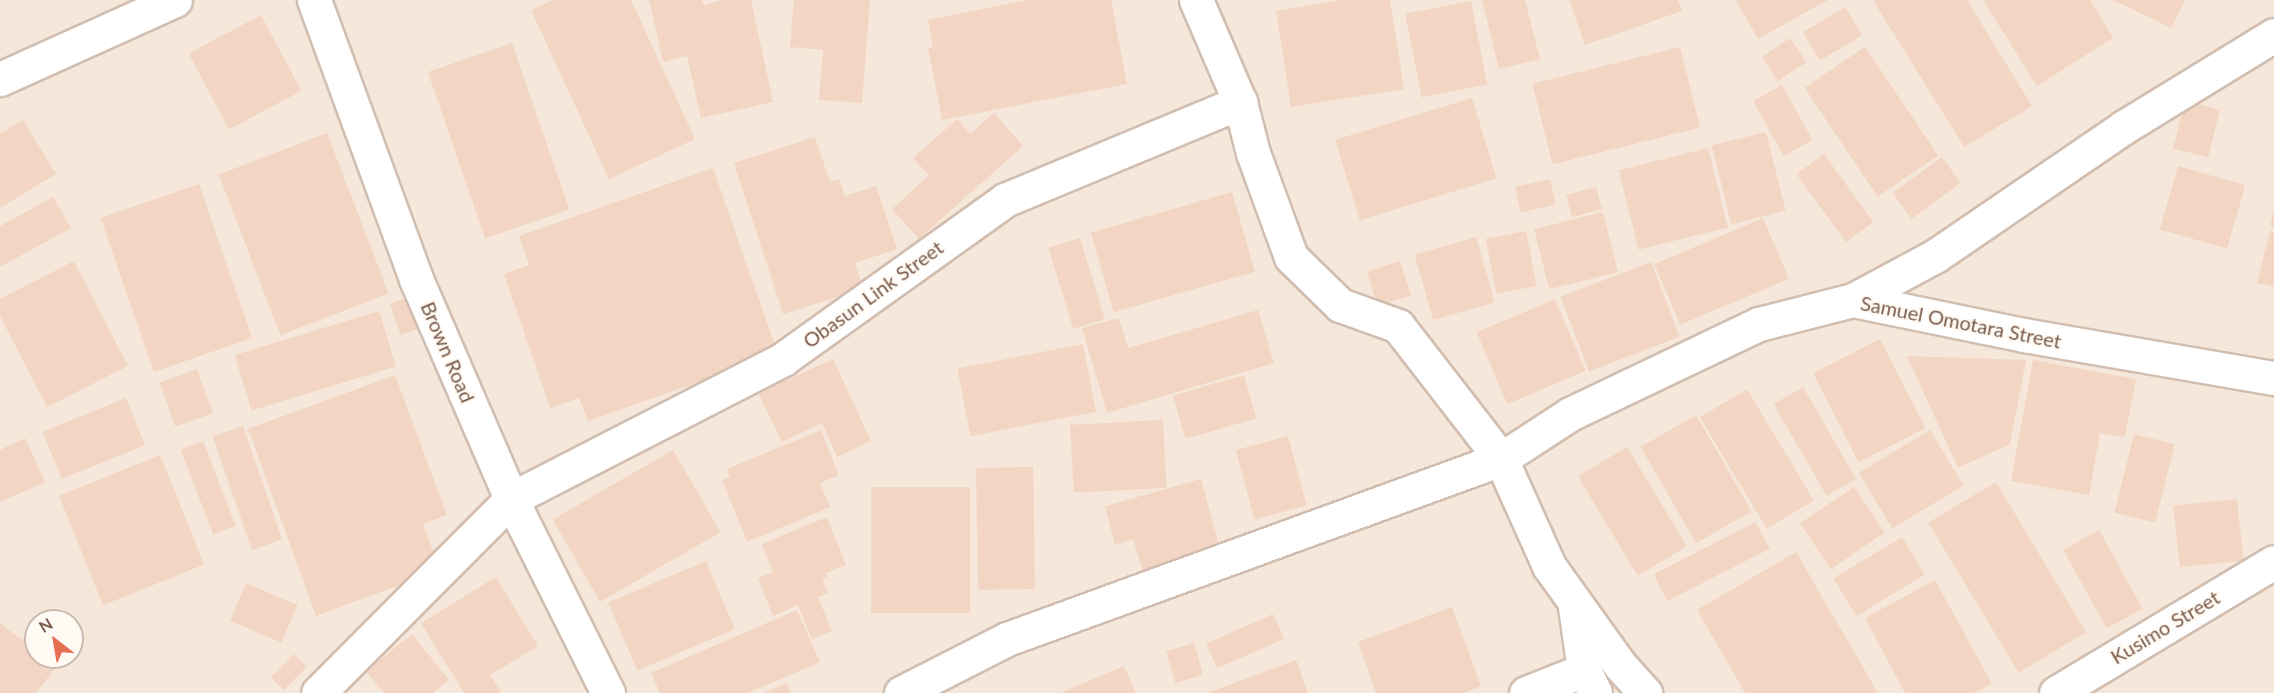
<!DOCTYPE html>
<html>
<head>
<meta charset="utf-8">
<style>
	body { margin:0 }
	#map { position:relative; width:2274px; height:693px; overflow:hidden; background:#fdf6ec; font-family:Lato,sans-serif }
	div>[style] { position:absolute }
	.residential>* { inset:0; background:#f5e8da }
	.building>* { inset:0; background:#f3d5c3; transform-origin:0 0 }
	.roads { filter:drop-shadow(2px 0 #d1beb0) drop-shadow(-2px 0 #d1beb0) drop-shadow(0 2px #d1beb0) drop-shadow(0 -2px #d1beb0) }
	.minor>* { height:33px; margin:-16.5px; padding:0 16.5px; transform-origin:16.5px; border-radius:16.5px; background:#fff }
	span { translate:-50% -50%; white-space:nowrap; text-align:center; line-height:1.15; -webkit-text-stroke:4.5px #fffaf3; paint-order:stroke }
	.street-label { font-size:20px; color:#7a5c4d }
	.north { position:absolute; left:24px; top:609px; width:60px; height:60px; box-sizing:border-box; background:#fffaf3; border:2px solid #cabbb1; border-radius:50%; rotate:329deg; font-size:16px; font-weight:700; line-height:24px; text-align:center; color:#7a5c4d }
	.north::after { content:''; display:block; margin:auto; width:21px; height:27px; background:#e76f51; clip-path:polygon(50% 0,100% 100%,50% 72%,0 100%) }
</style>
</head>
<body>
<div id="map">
	<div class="residential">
		<i style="clip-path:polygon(evenodd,0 0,2274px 0,2274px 693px,0 693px,0 0,36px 621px,72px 621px,72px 657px,36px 657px,36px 621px)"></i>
	</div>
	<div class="building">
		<i style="clip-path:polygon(553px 0,631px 0,695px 139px,609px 179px,531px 10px)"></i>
		<i style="clip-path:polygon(649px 0,702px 0,703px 5px,724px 0,751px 0,773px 102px,701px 118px,687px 56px,663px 62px)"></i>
		<i style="clip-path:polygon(794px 0,870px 0,862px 103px,819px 100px,823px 50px,790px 47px)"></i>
		<i style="clip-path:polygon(1027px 0,1111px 0,1127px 84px,942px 120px,928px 48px,933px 47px,928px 20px)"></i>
		<i style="clip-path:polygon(1341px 0,1390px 0,1404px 89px,1291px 107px,1276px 11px)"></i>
		<i style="clip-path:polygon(1482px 0,1525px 0,1540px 59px,1499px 69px)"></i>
		<i style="clip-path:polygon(1569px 0,1678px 0,1682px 11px,1585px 45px)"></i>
		<i style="clip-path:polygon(1736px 0,1828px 0,1758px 39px)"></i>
		<i style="clip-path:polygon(1876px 0,1967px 0,2032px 106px,1964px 147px,1874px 2px)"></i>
		<i style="clip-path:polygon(1983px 0,2090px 0,2113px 38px,2037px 86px)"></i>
		<i style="clip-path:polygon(2113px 0,2185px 0,2171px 28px)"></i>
		<i style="left:1471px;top:1px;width:85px;height:67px;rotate:79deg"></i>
		<i style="left:1845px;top:7px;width:33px;height:49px;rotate:59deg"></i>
		<i style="left:261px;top:15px;width:86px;height:82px;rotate:62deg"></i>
		<i style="left:1790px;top:38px;width:29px;height:34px;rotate:56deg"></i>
		<i style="left:512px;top:43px;width:176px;height:89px;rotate:71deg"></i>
		<i style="left:1680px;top:47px;width:83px;height:152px;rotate:76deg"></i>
		<i style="left:1865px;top:47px;width:131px;height:73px;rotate:56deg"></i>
		<i style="left:1782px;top:85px;width:63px;height:33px;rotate:61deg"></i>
		<i style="left:1472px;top:98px;width:84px;height:143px;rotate:73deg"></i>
		<i style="left:2185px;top:101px;width:36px;height:49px;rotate:14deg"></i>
		<i style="clip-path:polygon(994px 113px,1023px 146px,919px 239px,892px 209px,929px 175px,913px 158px,957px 119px,970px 134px)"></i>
		<i style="clip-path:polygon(23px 120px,56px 174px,0 208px,0 134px)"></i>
		<i style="left:1766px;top:132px;width:81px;height:56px;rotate:76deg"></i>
		<i style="left:327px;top:133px;width:172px;height:116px;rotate:69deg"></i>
		<i style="clip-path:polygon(815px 137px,830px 182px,839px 179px,845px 196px,876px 186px,897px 249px,855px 263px,863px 289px,783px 314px,734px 163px)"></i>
		<i style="left:1708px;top:148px;width:82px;height:92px;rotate:76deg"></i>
		<i style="left:1824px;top:154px;width:84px;height:34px;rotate:54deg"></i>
		<i style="left:1942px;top:157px;width:32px;height:61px;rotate:54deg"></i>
		<i style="left:2178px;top:166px;width:70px;height:66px;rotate:16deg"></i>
		<i style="clip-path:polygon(713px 168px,778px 354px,588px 421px,579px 398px,550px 408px,504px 274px,529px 265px,519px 236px)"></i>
		<i style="left:1550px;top:179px;width:26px;height:36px;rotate:77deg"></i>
		<i style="left:199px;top:184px;width:163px;height:104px;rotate:71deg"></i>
		<i style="left:1596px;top:187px;width:23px;height:31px;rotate:75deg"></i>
		<i style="left:1232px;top:192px;width:83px;height:147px;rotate:74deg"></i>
		<i style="clip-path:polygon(53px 197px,71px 228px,0 267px,0 226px)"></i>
		<i style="clip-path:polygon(2274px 210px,2274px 227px,2270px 226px)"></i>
		<i style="left:1603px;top:212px;width:62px;height:71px;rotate:76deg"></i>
		<i style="left:1763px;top:218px;width:66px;height:118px;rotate:67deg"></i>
		<i style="left:1526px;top:231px;width:56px;height:41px;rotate:79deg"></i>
		<i style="clip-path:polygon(2270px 231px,2274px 232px,2274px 287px,2257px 283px)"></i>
		<i style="left:1476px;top:237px;width:68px;height:64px;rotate:74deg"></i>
		<i style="left:1080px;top:238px;width:85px;height:33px;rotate:73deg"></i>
		<i style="clip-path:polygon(74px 261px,128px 366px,47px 407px,0 316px,0 299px)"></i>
		<i style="left:1400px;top:261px;width:36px;height:35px;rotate:72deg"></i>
		<i style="left:1651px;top:262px;width:80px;height:97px;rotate:69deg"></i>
		<i style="left:414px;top:295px;width:33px;height:26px;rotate:70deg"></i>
		<i style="left:1555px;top:299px;width:78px;height:85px;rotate:67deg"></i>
		<i style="clip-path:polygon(1258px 310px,1274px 363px,1107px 413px,1082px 328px,1119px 318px,1128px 348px)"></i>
		<i style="left:379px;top:311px;width:58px;height:151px;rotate:73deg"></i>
		<i style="left:1880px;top:339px;width:100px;height:75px;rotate:63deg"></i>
		<i style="left:1083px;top:344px;width:69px;height:128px;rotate:79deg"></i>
		<i style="clip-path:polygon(1907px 356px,2026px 360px,2010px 444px,1958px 468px)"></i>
		<i style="clip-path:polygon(833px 359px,871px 441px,837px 457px,822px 423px,782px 442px,758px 393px)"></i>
		<i style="clip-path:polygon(2033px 360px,2136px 379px,2125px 437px,2100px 433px,2089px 495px,2011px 481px)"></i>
		<i style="left:197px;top:369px;width:47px;height:40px;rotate:70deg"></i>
		<i style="clip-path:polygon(395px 375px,447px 515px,423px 524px,440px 570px,316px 616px,248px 429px)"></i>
		<i style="left:1244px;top:375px;width:45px;height:74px;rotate:74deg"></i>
		<i style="left:1803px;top:387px;width:106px;height:34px;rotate:60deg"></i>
		<i style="left:1747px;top:389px;width:130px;height:55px;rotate:59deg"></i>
		<i style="left:126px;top:398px;width:51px;height:90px;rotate:68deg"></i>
		<i style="left:1696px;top:415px;width:111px;height:64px;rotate:60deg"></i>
		<i style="left:1163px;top:420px;width:68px;height:93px;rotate:87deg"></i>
		<i style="left:243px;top:426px;width:120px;height:32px;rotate:71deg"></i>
		<i style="clip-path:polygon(821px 430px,839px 475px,820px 483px,830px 507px,747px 542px,722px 480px,730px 477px,727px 469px)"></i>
		<i style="left:1930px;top:430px;width:65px;height:83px;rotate:59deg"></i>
		<i style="left:2134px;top:434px;width:42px;height:81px;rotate:14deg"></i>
		<i style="left:1288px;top:436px;width:72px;height:54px;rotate:75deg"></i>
		<i style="clip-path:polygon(25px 438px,45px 482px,0 502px,0 450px)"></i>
		<i style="left:203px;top:441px;width:91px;height:24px;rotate:69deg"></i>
		<i style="left:1627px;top:447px;width:116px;height:57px;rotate:59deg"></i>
		<i style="left:673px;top:450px;width:95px;height:139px;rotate:60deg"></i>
		<i style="left:160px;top:455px;width:118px;height:109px;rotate:68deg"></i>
		<i style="left:1033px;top:467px;width:122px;height:57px;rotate:89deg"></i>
		<i style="clip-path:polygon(1201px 479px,1220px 549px,1143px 571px,1133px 539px,1115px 545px,1105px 506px)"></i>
		<i style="left:1996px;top:482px;width:175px;height:79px;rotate:59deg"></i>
		<i style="left:970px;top:487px;width:126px;height:99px;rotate:90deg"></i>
		<i style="left:1854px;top:487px;width:55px;height:65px;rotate:56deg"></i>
		<i style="left:2237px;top:499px;width:62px;height:64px;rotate:84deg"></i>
		<i style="clip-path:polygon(827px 517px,846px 565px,826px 573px,828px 578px,822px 580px,828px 593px,818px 597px,832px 631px,812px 639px,798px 605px,773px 616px,758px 578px,773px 572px,762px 544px)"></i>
		<i style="left:1756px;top:522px;width:30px;height:115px;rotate:63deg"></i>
		<i style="left:2099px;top:530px;width:90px;height:41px;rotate:61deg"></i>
		<i style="left:1902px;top:537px;width:44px;height:80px;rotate:59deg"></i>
		<i style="clip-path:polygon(1796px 552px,1878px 693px,1745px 693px,1697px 610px)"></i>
		<i style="left:706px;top:561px;width:74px;height:106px;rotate:67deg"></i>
		<i style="clip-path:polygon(496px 577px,538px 646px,479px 682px,491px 676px,501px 693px,464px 693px,421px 623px)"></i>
		<i style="clip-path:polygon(1935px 580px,1992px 684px,1974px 693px,1905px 693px,1865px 618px)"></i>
		<i style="left:246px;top:583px;width:56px;height:41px;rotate:23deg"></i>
		<i style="clip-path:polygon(1452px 607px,1481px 686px,1463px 693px,1376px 693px,1358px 642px)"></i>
		<i style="clip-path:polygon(797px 610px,820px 662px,748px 693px,660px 693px,651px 673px)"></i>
		<i style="left:1273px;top:614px;width:27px;height:73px;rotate:66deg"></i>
		<i style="clip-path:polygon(0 623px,36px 651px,36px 657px,43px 657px,56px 667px,36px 693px,0 693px)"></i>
		<i style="clip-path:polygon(412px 634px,449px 680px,433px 693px,384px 693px,366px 671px)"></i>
		<i style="left:1194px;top:643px;width:33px;height:29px;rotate:74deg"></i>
		<i style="left:294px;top:654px;width:18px;height:33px;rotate:45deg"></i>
		<i style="clip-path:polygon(1296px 660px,1308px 693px,1207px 693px)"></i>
		<i style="clip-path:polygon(1124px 666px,1136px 693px,1061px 693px)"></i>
		<i style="clip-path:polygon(786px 683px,791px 693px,764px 693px)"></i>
	</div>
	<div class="roads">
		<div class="minor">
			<i style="left:314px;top:0;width:297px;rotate:69.9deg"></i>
			<i style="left:416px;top:279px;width:240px;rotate:66.6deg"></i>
			<i style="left:511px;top:499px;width:217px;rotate:63.4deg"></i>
			<i style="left:1196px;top:0;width:111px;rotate:66.7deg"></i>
			<i style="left:1240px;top:102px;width:53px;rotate:75.7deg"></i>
			<i style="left:1253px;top:153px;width:111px;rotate:69.9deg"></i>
			<i style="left:1291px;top:257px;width:69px;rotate:44.4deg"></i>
			<i style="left:1340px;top:305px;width:62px;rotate:19.9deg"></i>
			<i style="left:1398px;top:326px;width:168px;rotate:52.2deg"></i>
			<i style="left:1501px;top:459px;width:117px;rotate:65.8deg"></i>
			<i style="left:1549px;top:566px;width:122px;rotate:54.4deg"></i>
			<i style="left:1620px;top:665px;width:38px;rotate:48deg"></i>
			<i style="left:0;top:79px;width:192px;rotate:-24.3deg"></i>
			<i style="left:1853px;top:300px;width:93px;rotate:-28.2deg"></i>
			<i style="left:1935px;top:256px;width:229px;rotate:-34.3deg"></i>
			<i style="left:2124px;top:127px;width:176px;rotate:-31.5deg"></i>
			<i style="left:1575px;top:607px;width:64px;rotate:81.9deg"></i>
			<i style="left:1584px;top:670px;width:25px;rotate:64deg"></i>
			<i style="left:318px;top:693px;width:274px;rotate:-45.1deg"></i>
			<i style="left:511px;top:499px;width:306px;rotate:-27.2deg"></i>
			<i style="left:783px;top:359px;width:273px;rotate:-35.6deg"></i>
			<i style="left:1005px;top:200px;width:255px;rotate:-22.6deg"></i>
			<i style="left:901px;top:693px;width:119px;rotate:-27deg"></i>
			<i style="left:1007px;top:639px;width:526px;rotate:-20.02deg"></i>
			<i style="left:1501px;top:459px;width:82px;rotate:-33.1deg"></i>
			<i style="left:1570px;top:414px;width:209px;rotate:-25.5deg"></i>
			<i style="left:1759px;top:324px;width:97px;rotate:-14.3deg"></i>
			<i style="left:1853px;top:300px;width:175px;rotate:11.6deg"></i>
			<i style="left:2024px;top:335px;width:254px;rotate:9.8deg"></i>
			<i style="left:1526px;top:693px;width:62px;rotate:-21.6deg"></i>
			<i style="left:2056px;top:693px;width:254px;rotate:-31deg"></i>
		</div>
	</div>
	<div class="street-label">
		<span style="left:873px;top:294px;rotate:-36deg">Obasun Link Street</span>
		<span style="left:1961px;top:322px;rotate:11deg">Samuel Omotara Street</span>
		<span style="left:448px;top:352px;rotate:67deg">Brown Road</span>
		<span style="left:2165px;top:627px;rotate:-31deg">Kusimo Street</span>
	</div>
	<div class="north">N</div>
</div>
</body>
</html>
